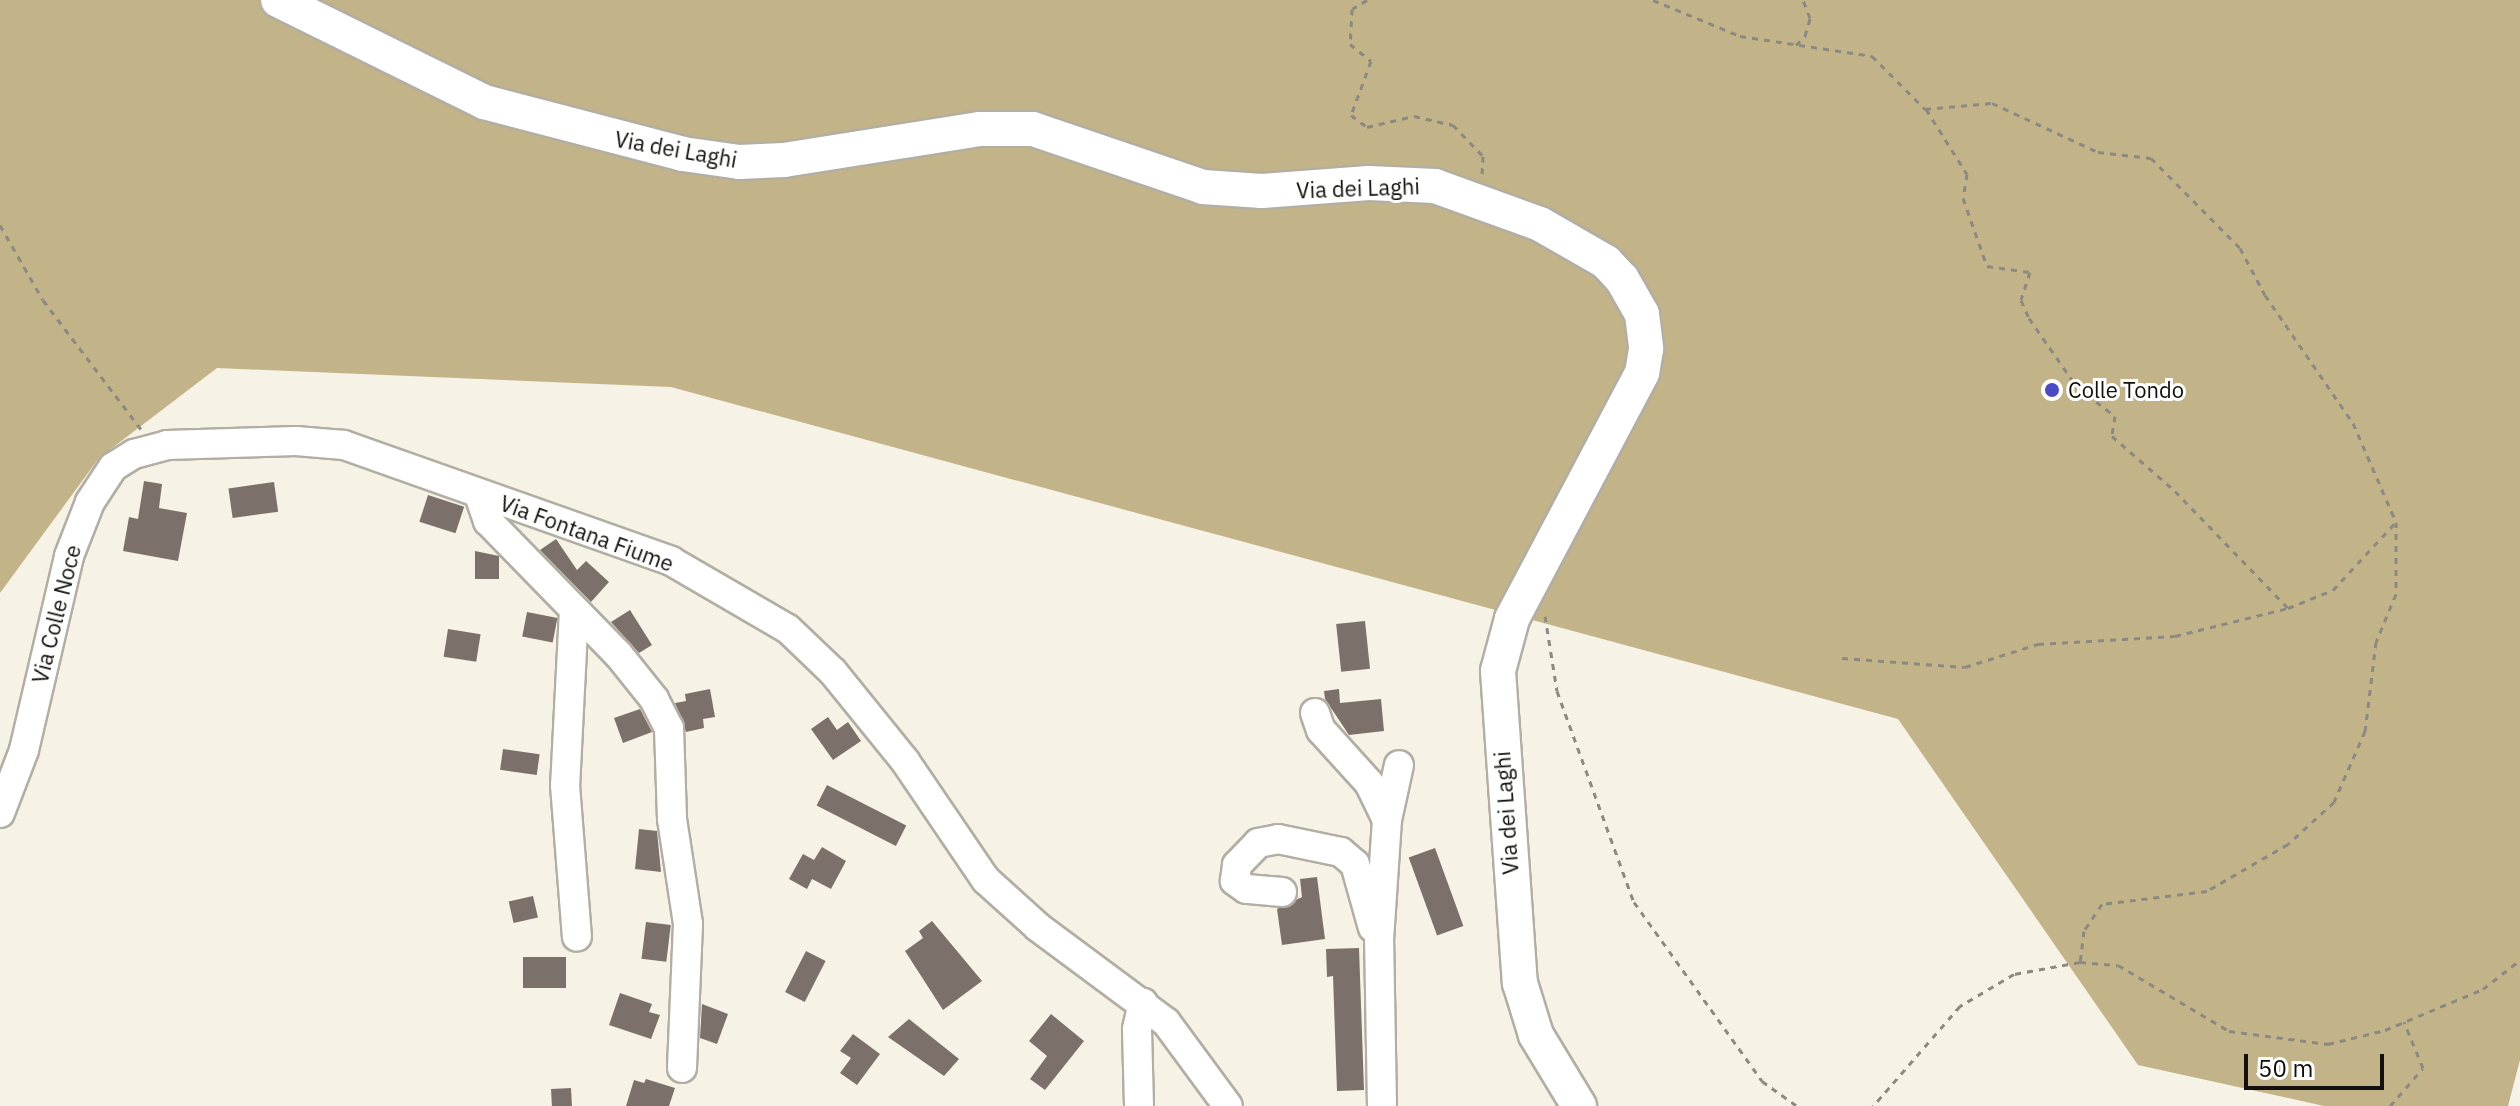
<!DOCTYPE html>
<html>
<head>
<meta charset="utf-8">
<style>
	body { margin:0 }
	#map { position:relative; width:2520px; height:1106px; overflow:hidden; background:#f7f2e6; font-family:"IBM Plex Sans",sans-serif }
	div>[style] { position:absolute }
	.forest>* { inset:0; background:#c3b389 }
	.building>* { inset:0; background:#7c716a; transform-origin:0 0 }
	.path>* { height:3px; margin-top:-1.5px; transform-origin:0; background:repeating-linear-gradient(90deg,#8c8981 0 6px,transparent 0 12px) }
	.roads { filter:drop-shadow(2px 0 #b2aea3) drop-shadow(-2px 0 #b2aea3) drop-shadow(0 2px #b2aea3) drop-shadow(0 -2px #b2aea3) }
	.minor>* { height:28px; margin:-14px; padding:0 14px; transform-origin:14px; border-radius:14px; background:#fff }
	.major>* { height:34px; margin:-17px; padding:0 17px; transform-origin:17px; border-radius:17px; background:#fff }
	.dots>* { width:22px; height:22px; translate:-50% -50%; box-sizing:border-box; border:4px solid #fff; border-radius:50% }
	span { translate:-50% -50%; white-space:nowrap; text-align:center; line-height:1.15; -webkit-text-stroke:6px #fff; paint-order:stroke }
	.street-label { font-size:22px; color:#11100c }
	.poi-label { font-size:22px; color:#11100c }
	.left { translate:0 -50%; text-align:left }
	.scale { position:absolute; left:2244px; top:1054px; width:140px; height:36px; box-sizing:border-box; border:4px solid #11100c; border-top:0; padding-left:10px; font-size:24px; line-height:28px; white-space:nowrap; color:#11100c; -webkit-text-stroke:6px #fff; paint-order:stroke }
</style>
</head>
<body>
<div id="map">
	<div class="forest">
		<i style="clip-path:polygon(0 0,2520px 0,2520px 1060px,2508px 1106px,2324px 1106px,2138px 1065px,1898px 719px,671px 387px,217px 368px,99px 458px,0 593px)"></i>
	</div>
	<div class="building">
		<i style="clip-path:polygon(144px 481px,162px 484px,159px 508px,187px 513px,178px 561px,123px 551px,129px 517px,138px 519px)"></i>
		<i style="left:274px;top:482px;width:30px;height:46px;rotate:82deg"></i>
		<i style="left:428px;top:495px;width:38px;height:28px;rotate:18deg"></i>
		<i style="clip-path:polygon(556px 539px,577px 570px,586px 561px,609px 582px,591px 602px,540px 550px)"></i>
		<i style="clip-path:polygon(475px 551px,499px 556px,499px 579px,475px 579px)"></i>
		<i style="clip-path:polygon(630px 610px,652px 645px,639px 653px,611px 622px)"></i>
		<i style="left:527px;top:612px;width:31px;height:25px;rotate:11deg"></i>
		<i style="left:1365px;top:621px;width:48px;height:29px;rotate:84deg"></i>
		<i style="left:448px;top:629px;width:33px;height:28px;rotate:9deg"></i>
		<i style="clip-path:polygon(710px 689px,715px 717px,703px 719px,704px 728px,686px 732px,675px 703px,686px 701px,685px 694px)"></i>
		<i style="clip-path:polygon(1339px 689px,1340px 703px,1381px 699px,1384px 731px,1349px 735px,1325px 699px,1324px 691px)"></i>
		<i style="clip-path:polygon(640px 709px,652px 732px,623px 743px,614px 718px)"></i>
		<i style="clip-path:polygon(828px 717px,837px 730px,848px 722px,861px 741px,833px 760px,811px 729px)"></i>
		<i style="left:503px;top:749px;width:37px;height:21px;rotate:8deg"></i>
		<i style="left:827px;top:785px;width:89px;height:23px;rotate:27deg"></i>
		<i style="clip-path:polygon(639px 829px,657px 831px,661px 872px,635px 869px)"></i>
		<i style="clip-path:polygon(822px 847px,846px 861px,831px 889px,812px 879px,807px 889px,789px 879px,803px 854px,814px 860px)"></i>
		<i style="left:1435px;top:848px;width:83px;height:28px;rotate:70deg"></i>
		<i style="clip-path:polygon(1317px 877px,1325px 939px,1282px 945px,1277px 909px,1302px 897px,1300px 879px)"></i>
		<i style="left:533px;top:896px;width:22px;height:25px;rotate:77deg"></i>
		<i style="clip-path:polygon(932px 921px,982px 981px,943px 1010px,905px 951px,923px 938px,919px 931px)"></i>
		<i style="left:646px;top:922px;width:25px;height:37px;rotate:7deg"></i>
		<i style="clip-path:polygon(1359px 948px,1364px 1090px,1337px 1091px,1333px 976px,1327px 977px,1326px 949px)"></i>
		<i style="left:806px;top:951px;width:22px;height:46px;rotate:27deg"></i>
		<i style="left:523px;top:957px;width:43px;height:31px"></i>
		<i style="clip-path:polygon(620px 993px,652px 1004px,649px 1012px,660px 1015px,651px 1039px,609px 1025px)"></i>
		<i style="clip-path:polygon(702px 1004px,728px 1014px,717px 1044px,700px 1038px)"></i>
		<i style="clip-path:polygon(1051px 1014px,1084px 1041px,1045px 1090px,1030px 1079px,1047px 1056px,1029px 1041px)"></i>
		<i style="clip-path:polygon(909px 1019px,959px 1059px,944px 1076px,888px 1037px)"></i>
		<i style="clip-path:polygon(853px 1034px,880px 1054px,857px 1085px,840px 1073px,851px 1058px,840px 1051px)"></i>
		<i style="clip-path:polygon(646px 1079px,675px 1088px,669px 1106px,626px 1106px,634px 1080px,644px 1083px)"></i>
		<i style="left:571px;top:1088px;width:18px;height:20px;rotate:87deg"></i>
	</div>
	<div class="path">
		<i style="left:1367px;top:0;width:17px;rotate:149deg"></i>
		<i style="left:1352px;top:9px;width:35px;rotate:93deg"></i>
		<i style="left:1350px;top:44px;width:27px;rotate:39deg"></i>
		<i style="left:1371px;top:61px;width:58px;rotate:110.3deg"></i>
		<i style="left:1351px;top:115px;width:20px;rotate:37deg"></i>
		<i style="left:1367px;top:127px;width:48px;rotate:-13.2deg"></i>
		<i style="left:1414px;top:116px;width:40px;rotate:13deg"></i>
		<i style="left:1453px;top:125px;width:43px;rotate:45.9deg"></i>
		<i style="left:1483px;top:156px;width:19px;rotate:93deg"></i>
		<i style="left:1653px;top:0;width:94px;rotate:22.5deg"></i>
		<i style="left:1740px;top:36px;width:134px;rotate:8.6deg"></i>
		<i style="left:1872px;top:56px;width:75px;rotate:45deg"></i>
		<i style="left:1925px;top:109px;width:67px;rotate:-5.1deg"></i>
		<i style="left:1992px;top:103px;width:117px;rotate:24.8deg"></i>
		<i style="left:2098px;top:152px;width:53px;rotate:6.5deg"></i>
		<i style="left:2151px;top:158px;width:127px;rotate:45.3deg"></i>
		<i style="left:2240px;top:248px;width:53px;rotate:62deg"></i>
		<i style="left:2265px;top:295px;width:155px;rotate:55.5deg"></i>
		<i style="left:2353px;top:423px;width:108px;rotate:66.5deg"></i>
		<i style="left:2396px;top:522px;width:72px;rotate:90deg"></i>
		<i style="left:2396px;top:594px;width:52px;rotate:112.6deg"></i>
		<i style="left:2376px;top:642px;width:90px;rotate:97deg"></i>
		<i style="left:2365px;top:731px;width:77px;rotate:113.6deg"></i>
		<i style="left:2334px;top:802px;width:62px;rotate:137.6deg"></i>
		<i style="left:2288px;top:844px;width:94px;rotate:149.9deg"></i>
		<i style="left:2207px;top:891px;width:106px;rotate:172.9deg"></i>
		<i style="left:2102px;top:904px;width:32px;rotate:124deg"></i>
		<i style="left:2084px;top:931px;width:31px;rotate:97deg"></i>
		<i style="left:2080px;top:962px;width:67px;rotate:169.7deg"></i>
		<i style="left:2014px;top:974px;width:63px;rotate:149.3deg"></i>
		<i style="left:1960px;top:1006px;width:133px;rotate:131deg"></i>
		<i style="left:1796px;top:45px;width:13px;rotate:-45deg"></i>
		<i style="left:1805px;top:36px;width:19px;rotate:-74deg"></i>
		<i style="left:1810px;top:18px;width:19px;rotate:-111deg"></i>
		<i style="left:1926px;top:109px;width:77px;rotate:57.8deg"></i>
		<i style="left:1967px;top:174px;width:24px;rotate:99deg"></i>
		<i style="left:1963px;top:198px;width:72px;rotate:70.6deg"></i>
		<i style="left:1987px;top:266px;width:43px;rotate:7.9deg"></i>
		<i style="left:2030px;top:272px;width:29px;rotate:108deg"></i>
		<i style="left:2021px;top:300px;width:20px;rotate:66deg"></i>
		<i style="left:2029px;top:318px;width:84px;rotate:55.2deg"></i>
		<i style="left:2077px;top:387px;width:48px;rotate:37.3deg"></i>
		<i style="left:2115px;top:416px;width:20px;rotate:99deg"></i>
		<i style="left:2112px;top:436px;width:84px;rotate:41.1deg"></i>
		<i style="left:2175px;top:491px;width:163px;rotate:46deg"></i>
		<i style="left:0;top:225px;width:86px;rotate:60.2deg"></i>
		<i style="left:43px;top:300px;width:162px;rotate:52.8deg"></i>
		<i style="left:1545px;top:616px;width:76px;rotate:80.9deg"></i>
		<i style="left:1557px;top:691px;width:225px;rotate:70deg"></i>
		<i style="left:1634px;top:902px;width:220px;rotate:54.4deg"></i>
		<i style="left:1762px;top:1081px;width:43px;rotate:35.5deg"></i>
		<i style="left:1842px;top:658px;width:123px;rotate:4.2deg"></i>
		<i style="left:1965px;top:667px;width:77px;rotate:-17.5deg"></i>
		<i style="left:2038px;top:644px;width:137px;rotate:-3.3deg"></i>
		<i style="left:2175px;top:636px;width:116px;rotate:-13.9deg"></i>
		<i style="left:2288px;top:608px;width:48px;rotate:-21.8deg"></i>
		<i style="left:2333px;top:590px;width:93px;rotate:-47.2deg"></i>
		<i style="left:2080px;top:962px;width:38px;rotate:5deg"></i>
		<i style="left:2118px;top:965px;width:129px;rotate:30.7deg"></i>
		<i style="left:2229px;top:1031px;width:100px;rotate:7.5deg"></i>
		<i style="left:2328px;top:1044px;width:59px;rotate:-13.8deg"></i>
		<i style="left:2385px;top:1030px;width:106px;rotate:-22.7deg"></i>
		<i style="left:2483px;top:989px;width:47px;rotate:-38.1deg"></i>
		<i style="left:2390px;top:1106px;width:50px;rotate:-49deg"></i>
		<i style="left:2423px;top:1068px;width:50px;rotate:-112.4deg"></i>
	</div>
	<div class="roads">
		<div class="minor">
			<i style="left:479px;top:495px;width:28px;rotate:71deg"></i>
			<i style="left:488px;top:521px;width:186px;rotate:45.7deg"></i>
			<i style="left:618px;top:654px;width:58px;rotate:51.3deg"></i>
			<i style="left:654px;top:699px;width:33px;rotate:63deg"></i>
			<i style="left:669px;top:728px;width:91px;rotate:88.1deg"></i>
			<i style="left:672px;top:819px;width:106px;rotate:81.3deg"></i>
			<i style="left:688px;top:924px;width:144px;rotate:92.4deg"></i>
			<i style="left:574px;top:610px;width:175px;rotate:92.9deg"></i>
			<i style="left:565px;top:785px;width:152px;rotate:85.5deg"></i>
			<i style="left:1315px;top:713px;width:18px;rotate:71deg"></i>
			<i style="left:1321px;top:730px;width:72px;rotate:47.8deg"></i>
			<i style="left:1369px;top:783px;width:41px;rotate:64.1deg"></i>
			<i style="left:0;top:813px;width:67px;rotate:-69.1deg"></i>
			<i style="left:24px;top:750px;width:199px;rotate:-76.9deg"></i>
			<i style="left:69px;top:556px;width:58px;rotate:-68.7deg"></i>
			<i style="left:90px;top:502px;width:42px;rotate:-56.7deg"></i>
			<i style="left:113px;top:467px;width:25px;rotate:-32deg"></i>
			<i style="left:134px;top:454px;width:34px;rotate:-15deg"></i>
			<i style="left:167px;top:445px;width:129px;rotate:-1.8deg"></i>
			<i style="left:296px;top:441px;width:48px;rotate:4.8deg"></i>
			<i style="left:344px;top:445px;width:347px;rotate:19.5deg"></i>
			<i style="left:671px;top:561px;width:135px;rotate:30.2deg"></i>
			<i style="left:788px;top:629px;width:62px;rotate:43.7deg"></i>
			<i style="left:833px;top:672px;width:114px;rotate:51deg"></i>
			<i style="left:905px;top:761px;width:144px;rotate:55.8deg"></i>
			<i style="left:986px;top:880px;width:70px;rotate:42.1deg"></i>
			<i style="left:1038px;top:927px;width:159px;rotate:36.6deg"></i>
			<i style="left:1166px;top:1022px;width:104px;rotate:53.6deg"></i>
			<i style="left:1282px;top:892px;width:36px;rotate:-175deg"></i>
			<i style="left:1246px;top:889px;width:14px;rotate:-144deg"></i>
			<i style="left:1235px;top:881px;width:16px;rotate:-83deg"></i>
			<i style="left:1237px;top:865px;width:30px;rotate:-46deg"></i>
			<i style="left:1258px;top:843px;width:20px;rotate:-11deg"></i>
			<i style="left:1278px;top:839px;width:64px;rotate:11.7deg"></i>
			<i style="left:1341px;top:852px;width:18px;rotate:41deg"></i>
			<i style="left:1355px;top:864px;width:66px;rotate:74.3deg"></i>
			<i style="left:1139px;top:1106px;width:77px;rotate:-91.5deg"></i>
			<i style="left:1137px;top:1029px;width:27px;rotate:-77deg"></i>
			<i style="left:1382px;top:1106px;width:166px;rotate:-91deg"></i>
			<i style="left:1379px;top:940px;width:120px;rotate:-86.2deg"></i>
			<i style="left:1387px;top:820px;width:56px;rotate:-77.7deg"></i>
		</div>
		<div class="major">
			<i style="left:278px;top:0;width:230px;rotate:26.3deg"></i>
			<i style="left:484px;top:102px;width:206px;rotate:14.6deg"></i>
			<i style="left:683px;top:154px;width:57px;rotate:8.1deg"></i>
			<i style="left:739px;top:162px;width:45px;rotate:-2.5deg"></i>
			<i style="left:784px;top:160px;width:198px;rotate:-9deg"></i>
			<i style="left:980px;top:129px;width:53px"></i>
			<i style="left:1033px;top:129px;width:180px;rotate:18.8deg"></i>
			<i style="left:1203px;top:187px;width:59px;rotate:3.9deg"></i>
			<i style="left:1262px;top:191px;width:107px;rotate:-4.3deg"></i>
			<i style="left:1369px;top:183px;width:66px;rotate:2.6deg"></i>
			<i style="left:1435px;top:186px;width:112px;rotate:19.9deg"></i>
			<i style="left:1540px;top:224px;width:76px;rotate:29.9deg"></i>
			<i style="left:1606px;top:262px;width:23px;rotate:47deg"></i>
			<i style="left:1622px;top:279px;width:40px;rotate:60.3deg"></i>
			<i style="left:1642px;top:314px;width:35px;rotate:83deg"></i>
			<i style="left:1646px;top:349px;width:24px;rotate:99deg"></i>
			<i style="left:1642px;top:373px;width:278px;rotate:117.9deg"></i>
			<i style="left:1512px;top:619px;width:54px;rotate:105.1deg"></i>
			<i style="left:1498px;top:671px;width:313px;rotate:86deg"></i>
			<i style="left:1520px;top:983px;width:54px;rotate:72.9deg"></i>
			<i style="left:1536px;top:1035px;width:83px;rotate:58.8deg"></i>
		</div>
	</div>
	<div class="dots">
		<i style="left:2052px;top:390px;background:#4b4cc2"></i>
	</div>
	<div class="street-label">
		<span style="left:676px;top:149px;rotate:10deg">Via dei Laghi</span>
		<span style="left:1358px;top:188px;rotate:-2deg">Via dei Laghi</span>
		<span style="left:587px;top:533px;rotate:20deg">Via Fontana Fiume</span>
		<span style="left:56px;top:614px;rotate:-76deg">Via Colle Noce</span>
		<span style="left:1506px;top:813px;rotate:-94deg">Via dei Laghi</span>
	</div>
	<div class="poi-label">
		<span class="left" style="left:2068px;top:390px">Colle Tondo</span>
	</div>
	<div class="scale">50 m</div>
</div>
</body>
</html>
